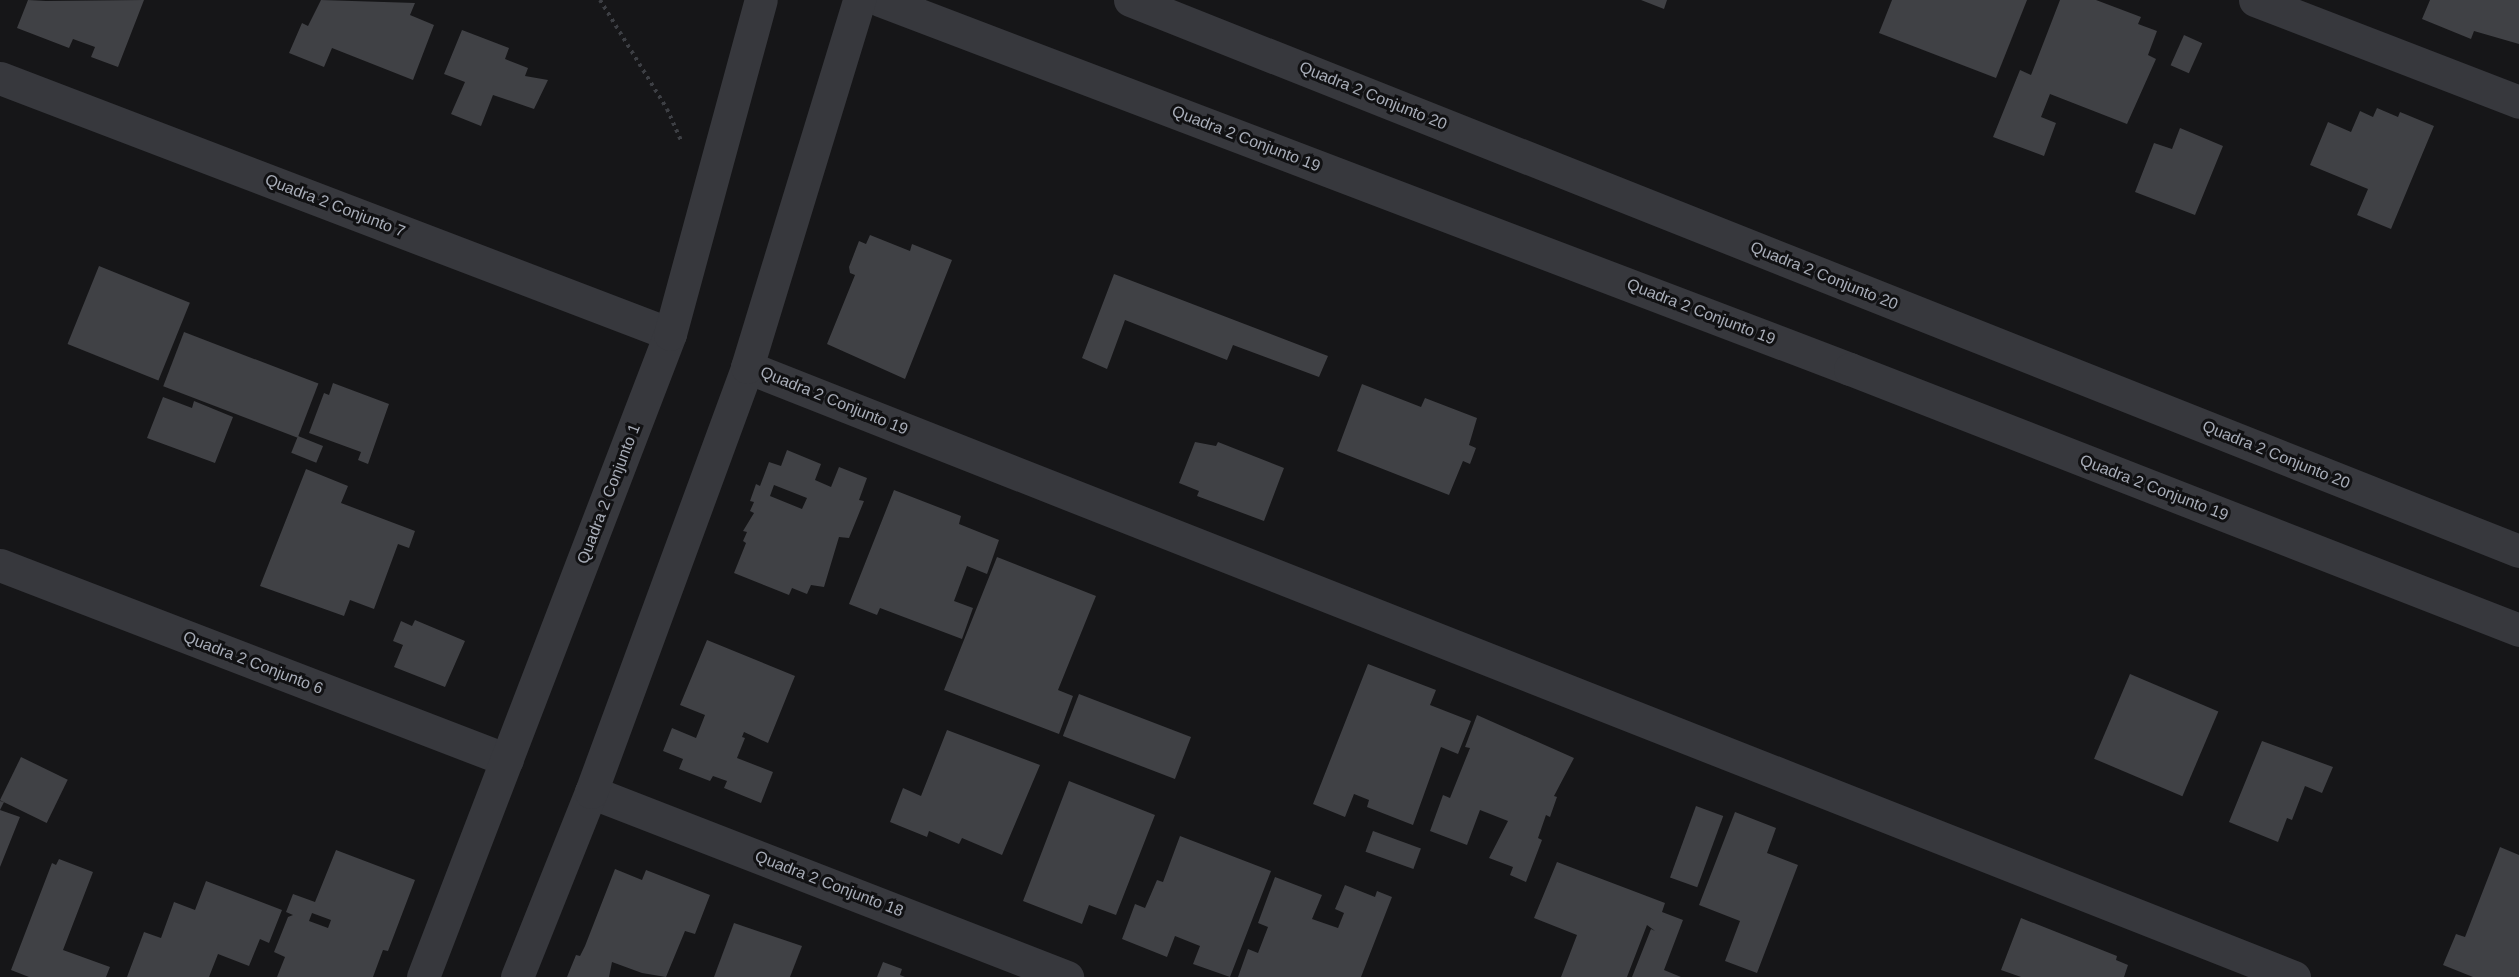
<!DOCTYPE html>
<html>
<head>
<meta charset="utf-8">
<style>
	body { margin:0 }
	#map { position:relative; width:2519px; height:977px; overflow:hidden; background:#161618; font-family:Arial,sans-serif }
	div>[style] { position:absolute }
	.building>* { inset:0; background:#404145; transform-origin:0 0 }
	.path>* { height:4px; margin-top:-2px; transform-origin:0; background:repeating-linear-gradient(90deg,#3d3f44 0 3px,transparent 0 7.5px) }
	.street>* { height:33px; margin:-16.5px; padding:0 16.5px; transform-origin:16.5px; border-radius:16.5px; background:#37383d }
	span { translate:-50% -50%; white-space:nowrap; text-align:center; line-height:1.15; -webkit-text-stroke:6px #111113; paint-order:stroke }
	.street-label { font-size:16px; color:#a8adb8 }
</style>
</head>
<body>
<div id="map">
	<div class="building">
		<i style="clip-path:polygon(28px 0,46px 1px,144px 0,118px 67px,91px 57px,95px 47px,73px 39px,69px 48px,17px 28px)"></i>
		<i style="clip-path:polygon(321px 0,415px 3px,410px 15px,434px 25px,413px 80px,332px 48px,324px 67px,289px 53px,302px 23px,308px 26px)"></i>
		<i style="clip-path:polygon(1641px 0,1667px 0,1664px 9px)"></i>
		<i style="clip-path:polygon(1892px 0,2027px 0,1996px 78px,1879px 33px)"></i>
		<i style="clip-path:polygon(2060px 0,2096px 0,2141px 17px,2138px 24px,2157px 31px,2148px 55px,2156px 59px,2127px 124px,2050px 94px,2041px 117px,2056px 123px,2044px 156px,1993px 137px,2020px 70px,2031px 75px)"></i>
		<i style="clip-path:polygon(2430px 0,2519px 0,2519px 44px,2474px 31px,2471px 39px,2422px 19px)"></i>
		<i style="clip-path:polygon(462px 30px,509px 48px,505px 59px,528px 68px,525px 76px,548px 80px,534px 109px,493px 95px,481px 126px,451px 114px,465px 82px,444px 74px)"></i>
		<i style="left:2184px;top:35px;width:20px;height:33px;rotate:24deg"></i>
		<i style="clip-path:polygon(2377px 108px,2398px 117px,2400px 112px,2434px 126px,2391px 229px,2357px 215px,2368px 189px,2310px 165px,2328px 122px,2351px 132px,2360px 111px,2373px 117px)"></i>
		<i style="clip-path:polygon(2180px 128px,2223px 146px,2195px 215px,2135px 192px,2154px 143px,2172px 149px)"></i>
		<i style="clip-path:polygon(870px 235px,910px 251px,912px 244px,952px 260px,905px 379px,827px 344px,855px 275px,850px 273px,849px 267px,859px 241px,866px 244px)"></i>
		<i style="left:99px;top:266px;width:98px;height:84px;rotate:22deg"></i>
		<i style="clip-path:polygon(1114px 274px,1328px 356px,1319px 377px,1233px 345px,1227px 360px,1125px 320px,1107px 369px,1082px 358px)"></i>
		<i style="left:184px;top:332px;width:144px;height:58px;rotate:21deg"></i>
		<i style="clip-path:polygon(333px 383px,389px 404px,368px 464px,358px 460px,361px 452px,309px 433px,324px 393px,329px 395px)"></i>
		<i style="clip-path:polygon(1362px 384px,1421px 407px,1425px 398px,1477px 418px,1469px 445px,1476px 448px,1470px 464px,1463px 461px,1449px 495px,1337px 451px)"></i>
		<i style="clip-path:polygon(163px 397px,192px 408px,194px 401px,233px 417px,215px 463px,147px 438px)"></i>
		<i style="left:298px;top:436px;width:27px;height:18px;rotate:22deg"></i>
		<i style="clip-path:polygon(1195px 442px,1216px 446px,1218px 442px,1284px 468px,1264px 521px,1197px 496px,1199px 491px,1179px 483px)"></i>
		<i style="clip-path:polygon(evenodd,787px 450px,821px 464px,815px 480px,831px 487px,839px 467px,867px 478px,859px 500px,864px 501px,849px 538px,839px 537px,824px 587px,811px 585px,807px 594px,792px 588px,789px 595px,734px 573px,746px 543px,743px 541px,747px 532px,743px 531px,754px 513px,750px 511px,754px 502px,750px 501px,756px 484px,760px 486px,769px 462px,781px 466px,787px 450px,774px 485px,807px 498px,802px 509px,770px 496px,774px 485px)"></i>
		<i style="clip-path:polygon(306px 469px,348px 486px,341px 503px,415px 531px,409px 548px,398px 544px,374px 609px,350px 600px,344px 616px,260px 586px)"></i>
		<i style="clip-path:polygon(894px 490px,961px 516px,959px 524px,999px 540px,987px 574px,967px 566px,954px 601px,973px 608px,962px 639px,880px 608px,877px 615px,849px 604px)"></i>
		<i style="clip-path:polygon(997px 557px,1096px 596px,1058px 690px,1073px 696px,1059px 734px,944px 690px)"></i>
		<i style="clip-path:polygon(415px 620px,465px 641px,445px 687px,394px 667px,403px 645px,393px 641px,401px 621px,412px 626px)"></i>
		<i style="clip-path:polygon(707px 640px,795px 676px,768px 743px,744px 732px,742px 737px,745px 738px,737px 758px,773px 772px,761px 803px,724px 788px,727px 781px,713px 776px,710px 781px,679px 769px,683px 759px,663px 751px,672px 728px,696px 738px,705px 715px,680px 705px)"></i>
		<i style="clip-path:polygon(1368px 664px,1436px 690px,1430px 705px,1471px 721px,1458px 754px,1441px 747px,1413px 825px,1367px 807px,1369px 800px,1354px 794px,1345px 817px,1313px 804px)"></i>
		<i style="left:2130px;top:674px;width:96px;height:92px;rotate:23deg"></i>
		<i style="left:1079px;top:694px;width:120px;height:45px;rotate:21deg"></i>
		<i style="clip-path:polygon(1477px 715px,1574px 758px,1554px 796px,1557px 797px,1550px 817px,1546px 815px,1538px 838px,1542px 840px,1526px 882px,1510px 875px,1513px 867px,1489px 858px,1508px 821px,1480px 810px,1467px 845px,1430px 831px,1443px 795px,1450px 798px,1470px 748px,1465px 747px)"></i>
		<i style="clip-path:polygon(947px 730px,1040px 765px,1002px 855px,962px 838px,959px 844px,929px 831px,927px 837px,890px 822px,903px 788px,921px 796px)"></i>
		<i style="clip-path:polygon(2262px 741px,2333px 767px,2322px 793px,2305px 786px,2292px 820px,2287px 818px,2278px 842px,2229px 822px)"></i>
		<i style="left:21px;top:757px;width:52px;height:48px;rotate:26deg"></i>
		<i style="clip-path:polygon(1069px 781px,1155px 815px,1116px 915px,1089px 905px,1082px 924px,1023px 901px)"></i>
		<i style="clip-path:polygon(0 801px,4px 802px,0 810px,20px 817px,0 867px)"></i>
		<i style="left:1696px;top:806px;width:29px;height:76px;rotate:20deg"></i>
		<i style="clip-path:polygon(1735px 812px,1776px 828px,1767px 853px,1798px 865px,1757px 973px,1725px 961px,1740px 921px,1699px 905px)"></i>
		<i style="left:1373px;top:831px;width:51px;height:22px;rotate:20deg"></i>
		<i style="clip-path:polygon(1180px 836px,1271px 871px,1230px 977px,1193px 964px,1200px 946px,1175px 936px,1167px 957px,1122px 939px,1135px 904px,1145px 908px,1157px 880px,1163px 882px)"></i>
		<i style="clip-path:polygon(2500px 847px,2519px 855px,2519px 977px,2473px 977px,2443px 965px,2456px 934px,2465px 937px)"></i>
		<i style="clip-path:polygon(evenodd,336px 850px,415px 880px,388px 951px,383px 950px,373px 977px,277px 977px,285px 957px,274px 952px,288px 917px,293px 915px,286px 912px,293px 894px,315px 902px,336px 850px,312px 913px,331px 920px,328px 928px,309px 921px,312px 913px)"></i>
		<i style="clip-path:polygon(59px 859px,93px 872px,63px 950px,110px 967px,106px 977px,29px 977px,11px 970px,52px 863px,56px 865px)"></i>
		<i style="clip-path:polygon(1557px 862px,1665px 903px,1662px 912px,1683px 920px,1664px 970px,1681px 977px,1632px 977px,1651px 929px,1655px 931px,1647px 925px,1627px 977px,1561px 977px,1577px 935px,1534px 918px)"></i>
		<i style="clip-path:polygon(615px 869px,642px 880px,646px 870px,710px 895px,695px 934px,685px 931px,666px 977px,642px 973px,612px 962px,609px 977px,567px 977px,576px 955px,580px 956px,585px 946px)"></i>
		<i style="clip-path:polygon(1275px 877px,1322px 895px,1312px 919px,1338px 928px,1344px 913px,1335px 909px,1345px 885px,1375px 897px,1377px 891px,1392px 897px,1361px 977px,1238px 977px,1248px 949px,1258px 953px,1268px 927px,1258px 923px)"></i>
		<i style="clip-path:polygon(206px 881px,282px 910px,269px 943px,260px 939px,249px 966px,218px 954px,209px 977px,127px 977px,144px 932px,161px 938px,174px 902px,195px 910px)"></i>
		<i style="clip-path:polygon(2021px 918px,2117px 956px,2116px 960px,2128px 965px,2124px 977px,2021px 977px,2001px 970px)"></i>
		<i style="clip-path:polygon(734px 923px,802px 946px,790px 977px,714px 977px)"></i>
		<i style="clip-path:polygon(883px 962px,902px 969px,900px 975px,905px 977px,877px 977px)"></i>
	</div>
	<div class="path">
		<i style="left:600px;top:0;width:128px;rotate:58.4deg"></i>
		<i style="left:667px;top:109px;width:36px;rotate:66deg"></i>
	</div>
	<div class="street">
		<i style="left:880px;top:0;width:1038px;rotate:20.83deg"></i>
		<i style="left:1850px;top:369px;width:718px;rotate:21.31deg"></i>
		<i style="left:1130px;top:0;width:1494px;rotate:21.64deg"></i>
		<i style="left:2255px;top:0;width:283px;rotate:21.1deg"></i>
		<i style="left:0;top:78px;width:717px;rotate:20.91deg"></i>
		<i style="left:747px;top:367px;width:1663px;rotate:21.52deg"></i>
		<i style="left:0;top:565px;width:543px;rotate:21.04deg"></i>
		<i style="left:591px;top:792px;width:511px;rotate:21.24deg"></i>
		<i style="left:423px;top:977px;width:689px;rotate:-68.99deg"></i>
		<i style="left:670px;top:334px;width:346px;rotate:-74.8deg"></i>
		<i style="left:517px;top:977px;width:199px;rotate:-68.2deg"></i>
		<i style="left:591px;top:792px;width:453px;rotate:-69.8deg"></i>
		<i style="left:747px;top:367px;width:384px;rotate:-73deg"></i>
	</div>
	<div class="street-label">
		<span style="left:1373px;top:96px;rotate:22deg">Quadra 2 Conjunto 20</span>
		<span style="left:1246px;top:139px;rotate:21deg">Quadra 2 Conjunto 19</span>
		<span style="left:335px;top:206px;rotate:21deg">Quadra 2 Conjunto 7</span>
		<span style="left:1824px;top:276px;rotate:22deg">Quadra 2 Conjunto 20</span>
		<span style="left:1701px;top:312px;rotate:21deg">Quadra 2 Conjunto 19</span>
		<span style="left:834px;top:401px;rotate:22deg">Quadra 2 Conjunto 19</span>
		<span style="left:2276px;top:455px;rotate:22deg">Quadra 2 Conjunto 20</span>
		<span style="left:2154px;top:488px;rotate:21deg">Quadra 2 Conjunto 19</span>
		<span style="left:609px;top:494px;rotate:-69deg">Quadra 2 Conjunto 1</span>
		<span style="left:253px;top:663px;rotate:21deg">Quadra 2 Conjunto 6</span>
		<span style="left:829px;top:884px;rotate:21deg">Quadra 2 Conjunto 18</span>
	</div>
</div>
</body>
</html>
